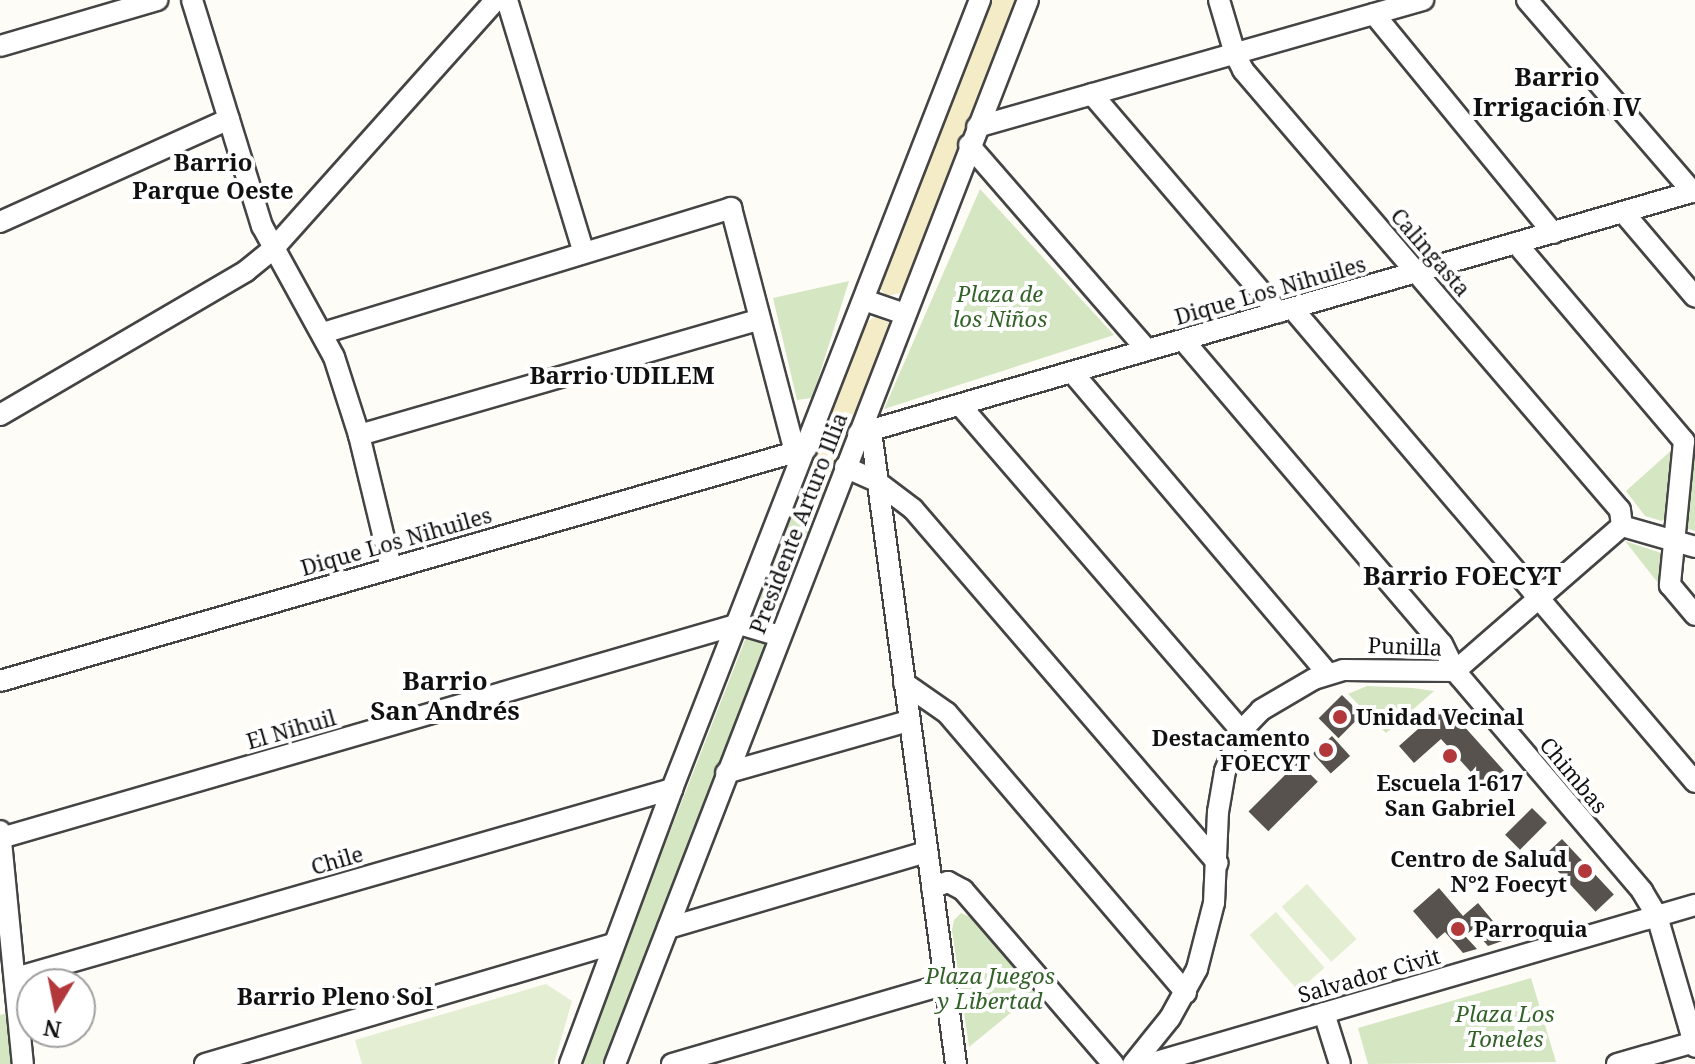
<!DOCTYPE html>
<html>
<head>
<meta charset="utf-8">
<style>
	body { margin:0 }
	#map { position:relative; width:1695px; height:1064px; overflow:hidden; background:#fefcf6; font-family:"Noto Serif",serif }
	div>[style] { position:absolute }
	.green>* { inset:0; background:#d4e6c2 }
	.sand>* { inset:0; background:#f4ebc7 }
	.pitch>* { inset:0; background:#e4eed3; transform-origin:0 0 }
	.building>* { inset:0; background:#58524e; transform-origin:0 0 }
	.roads { filter:drop-shadow(2px 0 #444) drop-shadow(-2px 0 #444) drop-shadow(0 2px #444) drop-shadow(0 -2px #444) }
	.minor>* { height:20px; margin:-10px; padding:0 10px; transform-origin:10px; border-radius:10px; background:#fff }
	.dots>* { width:22px; height:22px; translate:-50% -50%; box-sizing:border-box; border:4px solid #fff; border-radius:50% }
	span { translate:-50% -50%; white-space:nowrap; text-align:center; line-height:1.15; -webkit-text-stroke:8px #fff; paint-order:stroke }
	.street-label { font-size:22px; color:#111 }
	.park-label { font-size:22px; color:#336228; font-style:italic }
	.poi-label { font-size:22px; color:#111; font-weight:700 }
	.left { translate:0 -50%; text-align:left }
	.right { translate:-100% -50%; text-align:right }
	.neighbourhood-label { font-size:24px; color:#111; font-weight:700 }
	.quarter-label { font-size:26px; color:#111; font-weight:700 }
	.north { position:absolute; left:16px; top:968px; width:80px; height:80px; box-sizing:border-box; background:#fff; border:2px solid #a0a0a0; border-radius:50%; rotate:190deg; font-size:22px; font-weight:700; line-height:32px; text-align:center; color:#111 }
	.north::after { content:''; display:block; margin:auto; width:28px; height:36px; background:#b2383c; clip-path:polygon(50% 0,100% 100%,50% 72%,0 100%) }
</style>
</head>
<body>
<div id="map">
	<div class="green">
		<i style="clip-path:polygon(980px 189px,1114px 335px,884px 409px)"></i>
		<i style="clip-path:polygon(849px 281px,812px 398px,797px 400px,773px 298px)"></i>
		<i style="clip-path:polygon(1695px 432px,1695px 531px,1686px 528px)"></i>
		<i style="clip-path:polygon(1674px 448px,1667px 517px,1662px 521px,1645px 516px,1626px 491px)"></i>
		<i style="clip-path:polygon(808px 473px,832px 483px,782px 609px,768px 611px,761px 607px,760px 598px)"></i>
		<i style="clip-path:polygon(1625px 541px,1661px 553px,1658px 583px)"></i>
		<i style="clip-path:polygon(747px 635px,765px 642px,765px 646px,604px 1064px,579px 1064px)"></i>
		<i style="clip-path:polygon(1367px 686px,1413px 688px,1434px 691px,1386px 733px,1348px 694px)"></i>
		<i style="clip-path:polygon(961px 913px,970px 917px,1035px 993px,969px 1047px,952px 930px,954px 920px)"></i>
		<i style="clip-path:polygon(1531px 978px,1556px 1062px,1368px 1064px,1358px 1028px)"></i>
		<i style="clip-path:polygon(4px 1014px,10px 1016px,16px 1064px,0 1064px,0 1015px)"></i>
	</div>
	<div class="sand">
		<i style="clip-path:polygon(988px 0,1018px 0,904px 292px,887px 296px,878px 287px)"></i>
		<i style="clip-path:polygon(875px 317px,888px 322px,890px 331px,832px 483px,808px 473px,864px 324px)"></i>
	</div>
	<div class="pitch">
		<i style="left:1307px;top:884px;width:74px;height:34px;rotate:48deg"></i>
		<i style="left:1276px;top:912px;width:74px;height:35px;rotate:49deg"></i>
		<i style="clip-path:polygon(546px 984px,572px 1001px,554px 1064px,362px 1064px,355px 1040px)"></i>
	</div>
	<div class="building">
		<i style="left:1342px;top:695px;width:28px;height:33px;rotate:45deg"></i>
		<i style="clip-path:polygon(1445px 705px,1506px 773px,1487px 790px,1441px 739px,1414px 763px,1399px 746px)"></i>
		<i style="left:1332px;top:736px;width:27px;height:26px;rotate:48deg"></i>
		<i style="left:1298px;top:762px;width:28px;height:70px;rotate:45deg"></i>
		<i style="left:1532px;top:808px;width:21px;height:38px;rotate:45deg"></i>
		<i style="left:1562px;top:839px;width:76px;height:25px;rotate:47deg"></i>
		<i style="clip-path:polygon(1439px 888px,1463px 916px,1478px 903px,1508px 939px,1488px 946px,1473px 929px,1465px 936px,1477px 949px,1463px 953px,1445px 932px,1437px 939px,1413px 911px)"></i>
	</div>
	<div class="roads">
		<div class="minor">
			<i style="left:192px;top:0;width:237px;rotate:72.8deg"></i>
			<i style="left:262px;top:226px;width:149px;rotate:61.2deg"></i>
			<i style="left:334px;top:357px;width:82px;rotate:72.2deg"></i>
			<i style="left:359px;top:435px;width:136px;rotate:76.4deg"></i>
			<i style="left:507px;top:0;width:264px;rotate:73.1deg"></i>
			<i style="left:1219px;top:0;width:56px;rotate:73.5deg"></i>
			<i style="left:1235px;top:54px;width:18px;rotate:63deg"></i>
			<i style="left:1243px;top:70px;width:579px;rotate:49.41deg"></i>
			<i style="left:1620px;top:510px;width:16px;rotate:83deg"></i>
			<i style="left:1527px;top:0;width:254px;rotate:49.2deg"></i>
			<i style="left:1374px;top:14px;width:283px;rotate:50.7deg"></i>
			<i style="left:0;top:46px;width:164px;rotate:-16.3deg"></i>
			<i style="left:1092px;top:94px;width:287px;rotate:49.5deg"></i>
			<i style="left:977px;top:127px;width:464px;rotate:-15.9deg"></i>
			<i style="left:969px;top:145px;width:271px;rotate:49deg"></i>
			<i style="left:1623px;top:212px;width:111px;rotate:49.7deg"></i>
			<i style="left:0;top:222px;width:251px;rotate:-24.2deg"></i>
			<i style="left:1516px;top:243px;width:260px;rotate:49.7deg"></i>
			<i style="left:1684px;top:441px;width:145px;rotate:95.6deg"></i>
			<i style="left:1670px;top:585px;width:39px;rotate:50deg"></i>
			<i style="left:864px;top:300px;width:43px;rotate:18.9deg"></i>
			<i style="left:1292px;top:308px;width:622px;rotate:49.63deg"></i>
			<i style="left:323px;top:333px;width:427px;rotate:-17deg"></i>
			<i style="left:731px;top:208px;width:252px;rotate:75.3deg"></i>
			<i style="left:1183px;top:340px;width:399px;rotate:49.6deg"></i>
			<i style="left:1442px;top:644px;width:30px;rotate:64deg"></i>
			<i style="left:1455px;top:671px;width:289px;rotate:49.6deg"></i>
			<i style="left:1642px;top:891px;width:29px;rotate:59deg"></i>
			<i style="left:1657px;top:916px;width:136px;rotate:73.8deg"></i>
			<i style="left:1072px;top:372px;width:396px;rotate:49.7deg"></i>
			<i style="left:960px;top:405px;width:430px;rotate:49.2deg"></i>
			<i style="left:0;top:415px;width:285px;rotate:-30.3deg"></i>
			<i style="left:246px;top:271px;width:36px;rotate:-39deg"></i>
			<i style="left:274px;top:248px;width:333px;rotate:-48.2deg"></i>
			<i style="left:871px;top:431px;width:639px;rotate:82.35deg"></i>
			<i style="left:858px;top:434px;width:872px;rotate:-16.19deg"></i>
			<i style="left:359px;top:435px;width:417px;rotate:-16.1deg"></i>
			<i style="left:845px;top:467px;width:34px;rotate:24deg"></i>
			<i style="left:876px;top:481px;width:46px;rotate:37.1deg"></i>
			<i style="left:913px;top:509px;width:467px;rotate:49.3deg"></i>
			<i style="left:0;top:681px;width:839px;rotate:-16.06deg"></i>
			<i style="left:904px;top:683px;width:52px;rotate:34.9deg"></i>
			<i style="left:947px;top:713px;width:368px;rotate:49.5deg"></i>
			<i style="left:726px;top:773px;width:190px;rotate:-15.9deg"></i>
			<i style="left:0;top:831px;width:234px;rotate:84.4deg"></i>
			<i style="left:1px;top:838px;width:768px;rotate:-16.17deg"></i>
			<i style="left:739px;top:624px;width:43px;rotate:16.3deg"></i>
			<i style="left:932px;top:888px;width:17px;rotate:-21deg"></i>
			<i style="left:948px;top:882px;width:17px;rotate:28deg"></i>
			<i style="left:963px;top:890px;width:230px;rotate:49.2deg"></i>
			<i style="left:668px;top:928px;width:270px;rotate:-16.4deg"></i>
			<i style="left:15px;top:978px;width:684px;rotate:-16.05deg"></i>
			<i style="left:1324px;top:1013px;width:53px;rotate:72.6deg"></i>
			<i style="left:205px;top:1064px;width:425px;rotate:-16.4deg"></i>
			<i style="left:570px;top:1064px;width:293px;rotate:-69.6deg"></i>
			<i style="left:672px;top:789px;width:847px;rotate:-68.68deg"></i>
			<i style="left:615px;top:1064px;width:1141px;rotate:-68.79deg"></i>
			<i style="left:672px;top:1064px;width:284px;rotate:-16.3deg"></i>
			<i style="left:1133px;top:1064px;width:59px;rotate:-51.2deg"></i>
			<i style="left:1170px;top:1018px;width:56px;rotate:-61.1deg"></i>
			<i style="left:1197px;top:969px;width:68px;rotate:-75.6deg"></i>
			<i style="left:1214px;top:903px;width:91px;rotate:-87.5deg"></i>
			<i style="left:1218px;top:812px;width:42px;rotate:-80.3deg"></i>
			<i style="left:1225px;top:771px;width:43px;rotate:-68.2deg"></i>
			<i style="left:1241px;top:731px;width:29px;rotate:-46deg"></i>
			<i style="left:1261px;top:710px;width:61px;rotate:-30.3deg"></i>
			<i style="left:1314px;top:679px;width:30px;rotate:-17deg"></i>
			<i style="left:1343px;top:670px;width:112px;rotate:0.5deg"></i>
			<i style="left:1455px;top:671px;width:221px;rotate:-41deg"></i>
			<i style="left:1622px;top:526px;width:76px;rotate:16deg"></i>
			<i style="left:1149px;top:1064px;width:569px;rotate:-16.24deg"></i>
			<i style="left:1617px;top:1064px;width:81px;rotate:-15.8deg"></i>
		</div>
	</div>
	<div class="dots">
		<i style="left:1340px;top:717px;background:#b2383c"></i>
		<i style="left:1326px;top:750px;background:#b2383c"></i>
		<i style="left:1450px;top:756px;background:#b2383c"></i>
		<i style="left:1585px;top:871px;background:#b2383c"></i>
		<i style="left:1458px;top:929px;background:#b2383c"></i>
	</div>
	<div class="street-label">
		<span style="left:1431px;top:252px;rotate:49deg">Calingasta</span>
		<span style="left:1270px;top:290px;rotate:-16deg">Dique Los Nihuiles</span>
		<span style="left:798px;top:523px;rotate:-69deg">Presidente Arturo Illia</span>
		<span style="left:396px;top:541px;rotate:-16deg">Dique Los Nihuiles</span>
		<span style="left:1405px;top:646px;rotate:2deg">Punilla</span>
		<span style="left:291px;top:729px;rotate:-16deg">El Nihuil</span>
		<span style="left:1574px;top:775px;rotate:50deg">Chimbas</span>
		<span style="left:337px;top:860px;rotate:-16deg">Chile</span>
		<span style="left:1369px;top:975px;rotate:-16deg">Salvador Civit</span>
	</div>
	<div class="park-label">
		<span style="left:1000px;top:306px">Plaza de<br>los Niños</span>
		<span style="left:990px;top:988px">Plaza Juegos<br>y Libertad</span>
		<span style="left:1505px;top:1026px">Plaza Los<br>Toneles</span>
	</div>
	<div class="poi-label">
		<span class="left" style="left:1356px;top:717px">Unidad Vecinal</span>
		<span class="right" style="left:1310px;top:750px">Destacamento<br>FOECYT</span>
		<span style="left:1450px;top:795px">Escuela 1-617<br>San Gabriel</span>
		<span class="right" style="left:1567px;top:871px">Centro de Salud<br>N°2 Foecyt</span>
		<span class="left" style="left:1474px;top:929px">Parroquia</span>
	</div>
	<div class="neighbourhood-label">
		<span style="left:213px;top:176px">Barrio<br>Parque Oeste</span>
		<span style="left:622px;top:375px">Barrio UDILEM</span>
		<span style="left:335px;top:996px">Barrio Pleno Sol</span>
	</div>
	<div class="quarter-label">
		<span style="left:1557px;top:92px">Barrio<br>Irrigación IV</span>
		<span style="left:1462px;top:576px">Barrio FOECYT</span>
		<span style="left:445px;top:696px">Barrio<br>San Andrés</span>
	</div>
	<div class="north">N</div>
</div>
</body>
</html>
